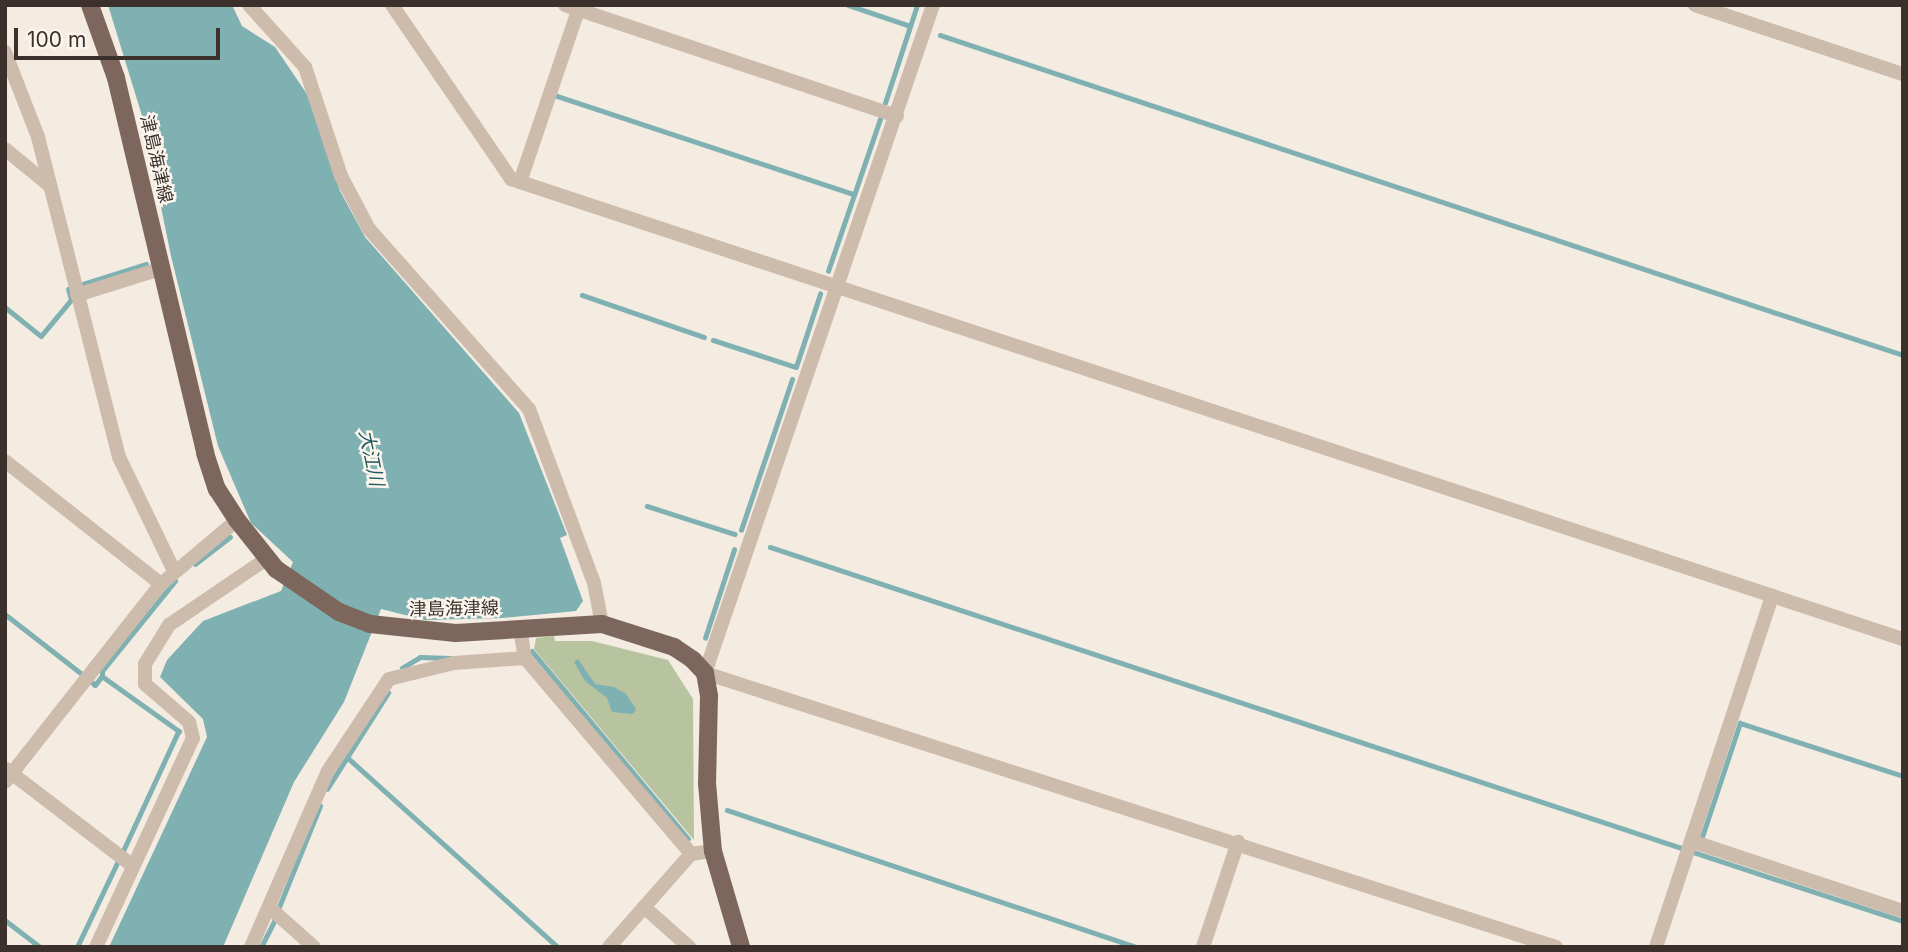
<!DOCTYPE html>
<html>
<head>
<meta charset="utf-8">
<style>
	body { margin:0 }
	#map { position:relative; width:1908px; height:952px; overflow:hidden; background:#f4ebe1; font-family:Inter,"Noto Sans JP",sans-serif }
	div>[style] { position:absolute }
	.green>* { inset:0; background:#b8c4a0 }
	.water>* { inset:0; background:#7fb0b2 }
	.stream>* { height:4.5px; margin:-2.25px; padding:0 2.25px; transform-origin:2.25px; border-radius:2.25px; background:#7fb0b2 }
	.minor>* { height:14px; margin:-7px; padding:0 7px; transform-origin:7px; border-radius:7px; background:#cdbbac }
	.major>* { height:18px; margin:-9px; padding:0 9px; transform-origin:9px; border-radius:9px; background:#7d675c }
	span { translate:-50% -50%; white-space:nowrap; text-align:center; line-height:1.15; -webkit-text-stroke:5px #fbf5ee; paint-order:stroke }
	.street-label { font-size:18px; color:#3b302b }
	.water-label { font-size:19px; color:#1f5a5e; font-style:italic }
	.frame { position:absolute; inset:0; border:7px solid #3b302b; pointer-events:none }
	.scale { position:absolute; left:14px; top:28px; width:206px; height:32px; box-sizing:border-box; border:4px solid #3b302b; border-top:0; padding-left:9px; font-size:21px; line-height:24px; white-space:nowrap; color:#3b302b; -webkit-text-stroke:5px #fbf5ee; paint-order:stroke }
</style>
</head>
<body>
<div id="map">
	<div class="green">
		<i style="clip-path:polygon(554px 636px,555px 641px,592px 641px,668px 660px,693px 699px,694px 840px,534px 649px,536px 638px)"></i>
	</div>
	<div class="water">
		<i style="clip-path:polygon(108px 5px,232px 5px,242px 26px,275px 47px,311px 100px,340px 191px,365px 237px,519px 413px,567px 535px,560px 538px,583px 601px,576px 611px,502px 618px,425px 620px,381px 609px,344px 702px,294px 782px,223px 947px,109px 947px,207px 737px,203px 719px,160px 677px,167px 660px,203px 621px,281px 591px,293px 562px,251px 523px,218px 446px,171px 256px,143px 119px)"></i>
		<i style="clip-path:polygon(578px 659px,595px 684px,614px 687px,626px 694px,636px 709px,633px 714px,612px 712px,607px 698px,585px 681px,574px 662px)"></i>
	</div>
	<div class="stream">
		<i style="left:848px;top:5px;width:65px;rotate:18.7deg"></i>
		<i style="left:940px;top:35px;width:1015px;rotate:18.38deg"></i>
		<i style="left:554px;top:95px;width:316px;rotate:18.3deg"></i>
		<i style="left:885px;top:103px;width:103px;rotate:-71.9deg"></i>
		<i style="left:828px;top:271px;width:161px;rotate:-71.1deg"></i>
		<i style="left:83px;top:284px;width:66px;rotate:-17.6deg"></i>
		<i style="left:582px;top:295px;width:129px;rotate:19deg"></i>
		<i style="left:5px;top:307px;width:46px;rotate:38.9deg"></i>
		<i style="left:41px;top:336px;width:47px;rotate:-50.2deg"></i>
		<i style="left:71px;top:300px;width:11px;rotate:-105deg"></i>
		<i style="left:713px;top:340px;width:87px;rotate:18deg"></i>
		<i style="left:796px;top:367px;width:77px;rotate:-71.8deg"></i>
		<i style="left:647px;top:506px;width:92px;rotate:17.7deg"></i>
		<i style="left:741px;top:530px;width:159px;rotate:-71.3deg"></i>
		<i style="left:770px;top:547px;width:960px;rotate:18.27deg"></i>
		<i style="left:195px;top:564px;width:44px;rotate:-37.6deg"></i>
		<i style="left:5px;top:614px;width:98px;rotate:37.9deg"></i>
		<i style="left:705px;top:638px;width:93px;rotate:-71.8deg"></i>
		<i style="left:532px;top:651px;width:244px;rotate:50.2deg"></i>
		<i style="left:402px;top:668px;width:21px;rotate:-31deg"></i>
		<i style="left:420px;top:657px;width:30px;rotate:2deg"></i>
		<i style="left:102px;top:676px;width:5px;rotate:-90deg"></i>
		<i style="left:102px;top:671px;width:116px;rotate:-51deg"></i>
		<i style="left:92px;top:682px;width:4px;rotate:45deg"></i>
		<i style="left:95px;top:685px;width:11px;rotate:-52deg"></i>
		<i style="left:102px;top:676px;width:95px;rotate:35.5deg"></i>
		<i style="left:179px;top:731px;width:131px;rotate:114.8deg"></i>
		<i style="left:347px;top:757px;width:284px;rotate:42deg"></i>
		<i style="left:327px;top:789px;width:114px;rotate:-57.6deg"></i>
		<i style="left:727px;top:810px;width:431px;rotate:18.5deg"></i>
		<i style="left:1702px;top:837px;width:120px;rotate:-71.6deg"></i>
		<i style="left:1740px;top:723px;width:171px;rotate:18deg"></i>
		<i style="left:1693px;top:852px;width:221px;rotate:18.2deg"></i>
		<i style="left:279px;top:907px;width:109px;rotate:-67.9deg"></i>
		<i style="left:5px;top:920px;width:44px;rotate:37.6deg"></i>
		<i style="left:77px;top:947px;width:93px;rotate:-64.5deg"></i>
		<i style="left:261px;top:947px;width:29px;rotate:-63deg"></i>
	</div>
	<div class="minor">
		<i style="left:249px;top:5px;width:84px;rotate:47.9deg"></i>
		<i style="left:305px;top:67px;width:115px;rotate:71.7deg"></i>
		<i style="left:341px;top:176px;width:60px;rotate:62.2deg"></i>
		<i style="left:369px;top:229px;width:241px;rotate:48.4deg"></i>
		<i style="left:529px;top:409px;width:186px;rotate:69.5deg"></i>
		<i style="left:594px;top:583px;width:42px;rotate:79deg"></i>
		<i style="left:392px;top:5px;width:211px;rotate:55.6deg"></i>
		<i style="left:511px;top:179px;width:1466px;rotate:18.29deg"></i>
		<i style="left:565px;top:5px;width:350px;rotate:18.5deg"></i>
		<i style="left:933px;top:5px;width:706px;rotate:108.85deg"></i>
		<i style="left:705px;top:673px;width:894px;rotate:17.85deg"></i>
		<i style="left:1695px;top:5px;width:219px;rotate:18.4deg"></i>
		<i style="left:5px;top:52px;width:91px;rotate:68.8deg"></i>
		<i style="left:38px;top:137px;width:330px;rotate:75.8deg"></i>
		<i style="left:119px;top:457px;width:127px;rotate:64.2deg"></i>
		<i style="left:5px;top:149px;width:57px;rotate:39.3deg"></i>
		<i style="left:520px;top:182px;width:187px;rotate:-71.3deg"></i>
		<i style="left:77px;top:295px;width:87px;rotate:-17.4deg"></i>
		<i style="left:5px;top:461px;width:199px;rotate:38.3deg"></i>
		<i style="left:520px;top:628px;width:30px;rotate:81deg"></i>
		<i style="left:525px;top:658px;width:257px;rotate:49.7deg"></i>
		<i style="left:6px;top:769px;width:160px;rotate:37.4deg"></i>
		<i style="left:5px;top:782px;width:252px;rotate:-51.8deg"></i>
		<i style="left:161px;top:584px;width:99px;rotate:-40.1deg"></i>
		<i style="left:1691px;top:841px;width:223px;rotate:18.3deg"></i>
		<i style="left:644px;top:907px;width:60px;rotate:41.6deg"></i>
		<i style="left:270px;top:908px;width:59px;rotate:41.6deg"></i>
		<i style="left:96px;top:947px;width:230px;rotate:-65.1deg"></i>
		<i style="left:193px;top:738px;width:16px;rotate:-104deg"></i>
		<i style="left:189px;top:722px;width:58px;rotate:-139.2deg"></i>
		<i style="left:145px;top:684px;width:20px;rotate:-90deg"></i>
		<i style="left:145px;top:664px;width:46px;rotate:-58.4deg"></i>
		<i style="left:169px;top:625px;width:117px;rotate:-34.2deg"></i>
		<i style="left:251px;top:947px;width:192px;rotate:-66.4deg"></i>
		<i style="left:328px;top:771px;width:110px;rotate:-56.5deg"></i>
		<i style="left:389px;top:679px;width:67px;rotate:-13.8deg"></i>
		<i style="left:454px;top:663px;width:71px;rotate:-4deg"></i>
		<i style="left:609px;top:947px;width:124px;rotate:-48.6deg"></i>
		<i style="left:691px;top:854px;width:22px;rotate:-8deg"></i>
		<i style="left:1203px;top:947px;width:111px;rotate:-71.6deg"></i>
		<i style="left:1656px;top:947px;width:370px;rotate:-71.7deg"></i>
	</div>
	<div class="major">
		<i style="left:90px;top:5px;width:77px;rotate:70.4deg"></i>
		<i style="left:116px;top:78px;width:385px;rotate:76.6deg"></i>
		<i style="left:205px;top:453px;width:38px;rotate:72deg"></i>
		<i style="left:217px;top:489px;width:37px;rotate:57deg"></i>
		<i style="left:237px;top:520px;width:63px;rotate:51.5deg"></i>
		<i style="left:276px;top:569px;width:76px;rotate:34.3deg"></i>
		<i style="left:339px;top:612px;width:33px;rotate:21deg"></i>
		<i style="left:370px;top:624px;width:86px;rotate:6deg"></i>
		<i style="left:456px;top:633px;width:146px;rotate:-3.5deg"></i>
		<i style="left:602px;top:624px;width:76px;rotate:17.7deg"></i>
		<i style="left:674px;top:647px;width:23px;rotate:34deg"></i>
		<i style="left:693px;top:660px;width:18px;rotate:47deg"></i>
		<i style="left:705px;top:673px;width:23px;rotate:80deg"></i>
		<i style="left:709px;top:696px;width:87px;rotate:91.3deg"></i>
		<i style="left:707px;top:783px;width:68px;rotate:85deg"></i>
		<i style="left:713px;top:851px;width:100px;rotate:73.7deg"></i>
	</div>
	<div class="street-label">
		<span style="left:156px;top:159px;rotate:77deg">津島海津線</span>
		<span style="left:454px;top:609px;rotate:-1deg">津島海津線</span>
	</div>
	<div class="water-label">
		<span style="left:371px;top:458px;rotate:78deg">大江川</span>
	</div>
	<div class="frame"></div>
	<div class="scale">100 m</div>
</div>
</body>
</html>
